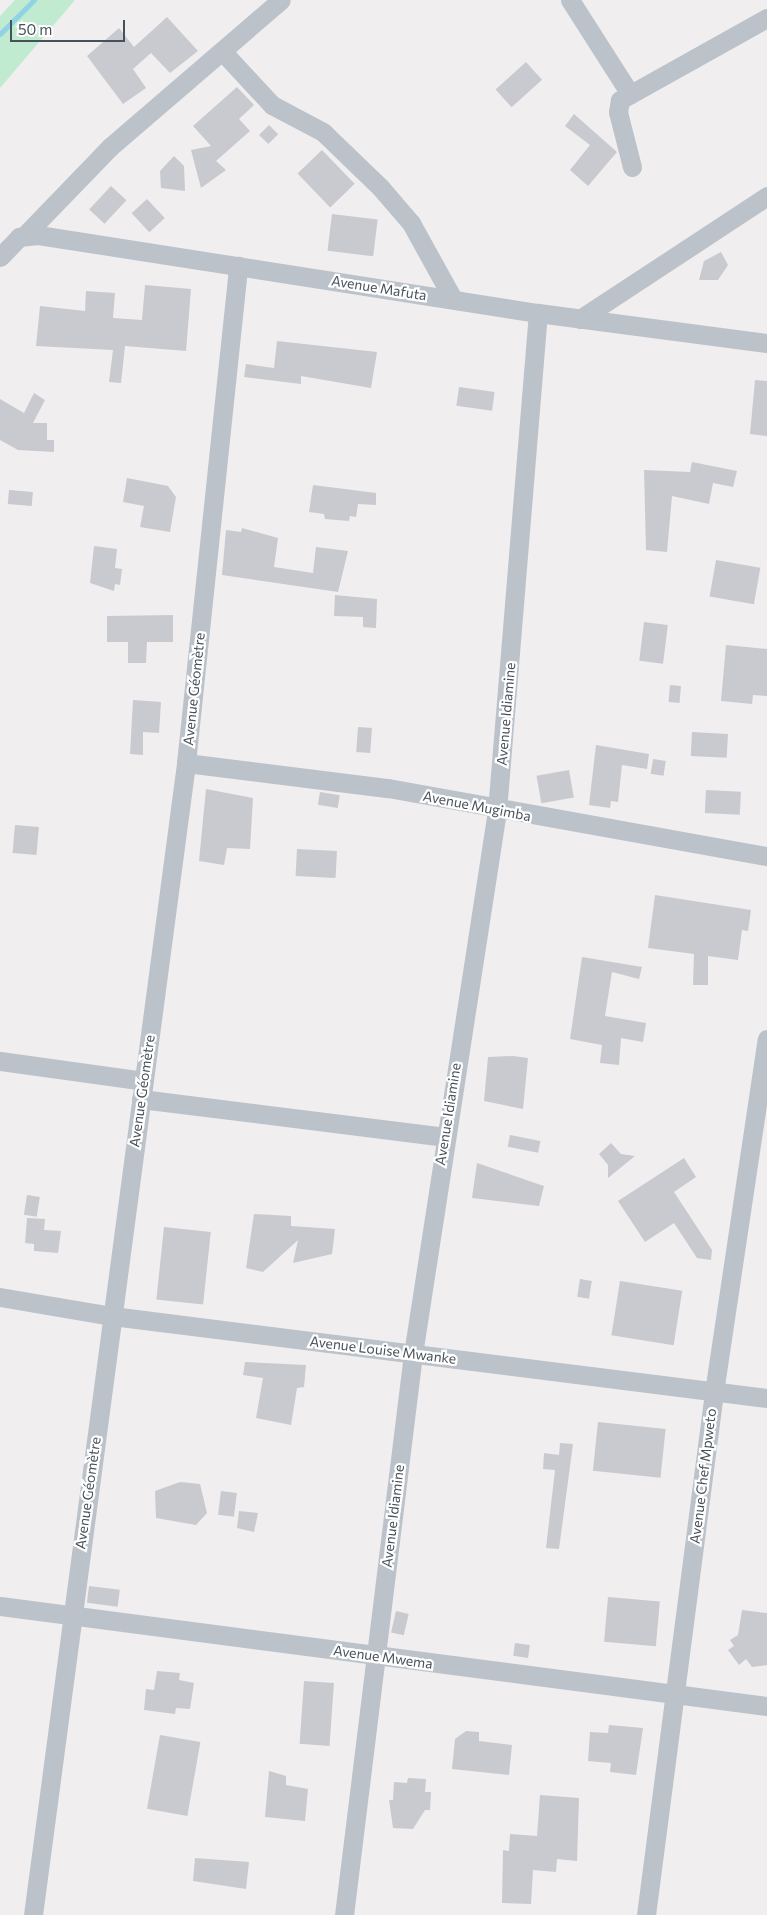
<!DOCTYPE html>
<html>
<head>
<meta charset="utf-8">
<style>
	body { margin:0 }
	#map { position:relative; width:767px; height:1915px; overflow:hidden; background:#f0eeee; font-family:Commissioner,sans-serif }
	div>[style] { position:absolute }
	.green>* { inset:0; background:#c0ebd0 }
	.stream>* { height:4.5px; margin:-2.25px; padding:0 2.25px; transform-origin:2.25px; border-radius:2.25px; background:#91d3e4 }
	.building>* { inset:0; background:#c9cad0; transform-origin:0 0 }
	.street>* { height:19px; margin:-9.5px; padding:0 9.5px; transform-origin:9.5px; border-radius:9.5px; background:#bbc2ca }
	span { translate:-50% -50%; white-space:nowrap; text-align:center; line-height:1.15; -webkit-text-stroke:4.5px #fff; paint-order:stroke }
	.street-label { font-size:14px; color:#48515a }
	.scale { position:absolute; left:10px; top:20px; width:115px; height:22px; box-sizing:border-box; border:2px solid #48515a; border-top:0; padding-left:6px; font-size:15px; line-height:18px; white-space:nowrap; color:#48515a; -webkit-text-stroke:4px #fff; paint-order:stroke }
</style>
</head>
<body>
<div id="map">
	<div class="green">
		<i style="clip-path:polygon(15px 0,75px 0,0 88px,0 16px)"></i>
	</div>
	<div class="stream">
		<i style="left:0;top:34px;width:48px;rotate:-45deg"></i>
	</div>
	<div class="building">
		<i style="clip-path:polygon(167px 17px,198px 51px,170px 73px,151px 53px,133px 69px,146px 88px,123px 104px,87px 56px,119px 28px,134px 47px)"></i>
		<i style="left:526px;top:62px;width:24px;height:41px;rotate:48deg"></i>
		<i style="clip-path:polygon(237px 87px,254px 105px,239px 119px,250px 131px,216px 161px,226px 170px,201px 188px,191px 150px,211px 146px,193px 126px)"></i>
		<i style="clip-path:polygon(574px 114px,617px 152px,588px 186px,570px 170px,590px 145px,565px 126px)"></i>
		<i style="left:269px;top:125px;width:13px;height:14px;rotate:45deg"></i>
		<i style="left:322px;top:150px;width:47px;height:34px;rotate:46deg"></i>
		<i style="clip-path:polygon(174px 156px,184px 166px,185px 191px,161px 188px,160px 171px)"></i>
		<i style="left:111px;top:186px;width:21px;height:32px;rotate:43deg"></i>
		<i style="left:147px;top:199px;width:26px;height:21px;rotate:47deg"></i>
		<i style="left:332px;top:214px;width:46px;height:37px;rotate:7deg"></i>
		<i style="clip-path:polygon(721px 252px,728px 265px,718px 280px,699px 280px,704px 261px)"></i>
		<i style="clip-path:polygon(145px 285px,191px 289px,186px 351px,125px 346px,121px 383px,109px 382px,113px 350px,36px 346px,40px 306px,85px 311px,86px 291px,115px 293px,113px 318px,142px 320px)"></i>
		<i style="clip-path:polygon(277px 341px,377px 352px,371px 388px,301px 376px,301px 384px,244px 377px,246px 364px,274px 368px)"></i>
		<i style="clip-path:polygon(755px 380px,767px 381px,767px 436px,750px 434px)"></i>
		<i style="left:459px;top:387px;width:36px;height:19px;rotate:8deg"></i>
		<i style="clip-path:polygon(34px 393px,45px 400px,33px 423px,47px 423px,47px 440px,54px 440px,54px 452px,18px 450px,0 440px,0 399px,24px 413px)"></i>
		<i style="clip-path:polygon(692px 462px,737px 471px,733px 487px,713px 483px,709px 504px,672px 496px,667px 552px,646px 550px,644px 470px,690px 472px)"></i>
		<i style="clip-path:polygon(127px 478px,168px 486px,176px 497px,170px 532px,140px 527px,144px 506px,123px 502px)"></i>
		<i style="clip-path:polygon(313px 485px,376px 493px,376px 505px,358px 504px,356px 517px,350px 516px,349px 521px,325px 519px,324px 514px,309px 512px)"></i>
		<i style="left:9px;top:490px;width:24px;height:14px;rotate:5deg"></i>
		<i style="clip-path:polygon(242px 528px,278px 538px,274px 567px,313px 573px,316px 547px,348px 551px,338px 592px,222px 575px,226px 530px,241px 532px)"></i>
		<i style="clip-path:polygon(94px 546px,117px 549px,115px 568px,122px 569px,120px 585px,115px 584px,114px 591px,90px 583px)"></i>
		<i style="left:716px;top:560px;width:45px;height:37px;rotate:10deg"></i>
		<i style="clip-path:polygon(335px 595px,377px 599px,376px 628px,363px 627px,363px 617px,334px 616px)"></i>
		<i style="clip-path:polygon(173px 615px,173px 642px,147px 642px,146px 663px,128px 663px,128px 642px,107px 642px,107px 616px)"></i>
		<i style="left:644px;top:622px;width:24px;height:39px;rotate:7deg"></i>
		<i style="clip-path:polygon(726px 645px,767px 649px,767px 696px,753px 695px,752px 704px,721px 701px)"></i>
		<i style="left:670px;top:685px;width:11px;height:17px;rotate:5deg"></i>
		<i style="clip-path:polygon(133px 700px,161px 702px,159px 733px,143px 732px,143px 755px,130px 754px)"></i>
		<i style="left:358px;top:727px;width:14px;height:25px;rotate:4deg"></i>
		<i style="left:692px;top:732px;width:36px;height:24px;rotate:3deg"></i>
		<i style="clip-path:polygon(596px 745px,649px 754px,647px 769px,622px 765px,618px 802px,611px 801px,610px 808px,589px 805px)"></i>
		<i style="left:653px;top:759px;width:13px;height:15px;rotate:9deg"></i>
		<i style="left:569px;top:770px;width:28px;height:33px;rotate:80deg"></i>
		<i style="clip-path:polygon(206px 789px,253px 798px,250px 849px,227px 848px,224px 865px,199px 861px)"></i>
		<i style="left:706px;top:790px;width:35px;height:23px;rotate:3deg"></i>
		<i style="left:320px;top:792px;width:20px;height:13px;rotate:9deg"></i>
		<i style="left:15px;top:825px;width:24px;height:28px;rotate:5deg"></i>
		<i style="left:297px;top:849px;width:40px;height:27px;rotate:3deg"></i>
		<i style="clip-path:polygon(655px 895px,751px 910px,748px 931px,742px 930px,738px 960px,708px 956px,708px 985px,693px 985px,694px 954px,648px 948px)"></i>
		<i style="clip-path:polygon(582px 957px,642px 967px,639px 979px,612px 972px,605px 1016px,646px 1023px,643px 1042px,621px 1038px,619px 1065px,600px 1063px,602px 1045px,570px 1039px)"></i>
		<i style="clip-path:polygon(513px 1056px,528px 1058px,523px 1109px,484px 1101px,488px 1057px)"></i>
		<i style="left:510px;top:1135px;width:31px;height:12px;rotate:11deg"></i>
		<i style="clip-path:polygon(611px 1143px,621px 1154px,635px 1156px,608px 1178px,608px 1165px,599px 1154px)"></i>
		<i style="clip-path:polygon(684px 1158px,696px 1177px,674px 1192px,712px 1250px,711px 1260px,697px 1258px,674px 1223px,645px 1242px,618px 1201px)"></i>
		<i style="clip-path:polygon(477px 1163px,544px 1186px,539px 1206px,472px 1198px)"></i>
		<i style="left:27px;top:1195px;width:13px;height:20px;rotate:9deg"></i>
		<i style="clip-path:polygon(254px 1214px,291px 1216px,291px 1226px,335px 1229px,332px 1254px,293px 1263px,298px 1240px,263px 1272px,246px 1268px)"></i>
		<i style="clip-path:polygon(27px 1218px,45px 1219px,44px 1230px,61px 1231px,58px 1253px,34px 1251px,34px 1244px,25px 1243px)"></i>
		<i style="left:164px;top:1227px;width:47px;height:73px;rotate:6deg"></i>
		<i style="left:580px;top:1279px;width:12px;height:18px;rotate:9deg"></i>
		<i style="left:620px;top:1281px;width:63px;height:55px;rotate:9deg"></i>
		<i style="clip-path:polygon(245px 1362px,306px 1365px,304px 1387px,297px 1388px,291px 1425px,256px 1418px,263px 1378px,243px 1375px)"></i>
		<i style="left:598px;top:1422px;width:68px;height:49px;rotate:6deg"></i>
		<i style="clip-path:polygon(560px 1443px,573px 1444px,559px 1549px,546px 1548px,555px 1470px,543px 1469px,544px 1453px,559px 1455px)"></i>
		<i style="clip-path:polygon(180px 1482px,200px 1484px,207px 1513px,196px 1525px,156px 1518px,155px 1491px)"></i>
		<i style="left:221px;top:1491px;width:16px;height:24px;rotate:7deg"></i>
		<i style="clip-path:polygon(239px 1511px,258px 1513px,254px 1532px,237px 1528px)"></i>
		<i style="left:89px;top:1586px;width:31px;height:17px;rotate:7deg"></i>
		<i style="left:608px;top:1597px;width:52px;height:45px;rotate:5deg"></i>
		<i style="clip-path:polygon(742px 1610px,767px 1613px,767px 1665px,752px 1667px,746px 1659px,739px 1665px,728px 1650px,734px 1646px,730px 1640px,738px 1635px)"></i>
		<i style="left:396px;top:1611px;width:13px;height:22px;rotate:13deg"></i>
		<i style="left:515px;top:1643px;width:15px;height:13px;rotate:8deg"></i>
		<i style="clip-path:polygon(157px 1671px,180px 1673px,179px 1680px,194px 1683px,190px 1709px,176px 1708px,175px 1714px,144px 1710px,146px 1689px,154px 1690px)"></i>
		<i style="left:304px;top:1681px;width:30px;height:63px;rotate:4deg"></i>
		<i style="clip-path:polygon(609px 1725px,643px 1728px,636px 1775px,610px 1772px,611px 1763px,588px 1761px,590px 1732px,608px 1733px)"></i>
		<i style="clip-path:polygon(466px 1731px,479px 1732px,479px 1741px,512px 1745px,509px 1775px,452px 1769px,455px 1739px)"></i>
		<i style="left:160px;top:1735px;width:41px;height:75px;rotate:10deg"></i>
		<i style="clip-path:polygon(269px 1771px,286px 1776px,286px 1785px,308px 1789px,305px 1821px,265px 1817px)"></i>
		<i style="clip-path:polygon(408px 1778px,426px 1779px,425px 1792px,431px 1792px,430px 1810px,425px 1810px,413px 1829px,393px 1828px,389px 1800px,393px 1800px,394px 1782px,407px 1783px)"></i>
		<i style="clip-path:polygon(540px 1795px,579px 1798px,577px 1861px,557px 1859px,556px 1872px,533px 1870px,531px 1904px,502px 1903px,503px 1850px,509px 1851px,510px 1834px,537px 1836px)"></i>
		<i style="clip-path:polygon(195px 1858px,249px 1862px,246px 1889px,193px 1881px)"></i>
	</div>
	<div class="street">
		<i style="left:570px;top:0;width:112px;rotate:57.4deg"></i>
		<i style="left:222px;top:51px;width:74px;rotate:47.2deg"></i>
		<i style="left:272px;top:105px;width:58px;rotate:27.9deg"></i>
		<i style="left:323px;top:132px;width:79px;rotate:44deg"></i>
		<i style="left:380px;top:187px;width:48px;rotate:49.3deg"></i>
		<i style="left:411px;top:223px;width:87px;rotate:61.1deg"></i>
		<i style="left:632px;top:167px;width:57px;rotate:-104.3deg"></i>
		<i style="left:618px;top:112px;width:12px;rotate:-81deg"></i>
		<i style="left:620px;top:100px;width:168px;rotate:-29.2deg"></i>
		<i style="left:24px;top:236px;width:124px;rotate:-46deg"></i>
		<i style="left:110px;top:147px;width:225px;rotate:-40.7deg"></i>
		<i style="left:0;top:257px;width:28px;rotate:-46deg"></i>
		<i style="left:19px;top:237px;width:19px;rotate:-6deg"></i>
		<i style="left:38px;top:235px;width:506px;rotate:8.87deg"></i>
		<i style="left:538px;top:313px;width:231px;rotate:7.5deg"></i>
		<i style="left:580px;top:319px;width:224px;rotate:-33.3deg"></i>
		<i style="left:186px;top:763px;width:204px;rotate:7.1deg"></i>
		<i style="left:388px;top:788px;width:385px;rotate:10.2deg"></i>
		<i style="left:0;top:1061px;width:145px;rotate:7.9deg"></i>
		<i style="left:141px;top:1099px;width:305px;rotate:7.1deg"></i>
		<i style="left:0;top:1297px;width:114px;rotate:9.6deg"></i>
		<i style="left:112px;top:1316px;width:660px;rotate:7.14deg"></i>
		<i style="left:0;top:1606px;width:773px;rotate:7.43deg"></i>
		<i style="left:33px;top:1915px;width:1162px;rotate:-82.43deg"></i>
		<i style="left:186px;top:763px;width:500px;rotate:-84deg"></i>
		<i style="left:344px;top:1915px;width:565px;rotate:-82.99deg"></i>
		<i style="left:413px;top:1354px;width:549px;rotate:-81.21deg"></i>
		<i style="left:497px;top:811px;width:500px;rotate:-85.3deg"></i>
		<i style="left:646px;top:1915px;width:527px;rotate:-82.59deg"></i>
		<i style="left:714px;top:1392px;width:357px;rotate:-81.5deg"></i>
	</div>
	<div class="street-label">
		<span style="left:379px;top:288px;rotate:9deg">Avenue Mafuta</span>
		<span style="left:194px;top:689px;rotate:-84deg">Avenue Géomètre</span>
		<span style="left:506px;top:714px;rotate:-85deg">Avenue Idiamine</span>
		<span style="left:477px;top:806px;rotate:11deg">Avenue Mugimba</span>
		<span style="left:142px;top:1091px;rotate:-82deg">Avenue Géomètre</span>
		<span style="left:448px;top:1114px;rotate:-81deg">Avenue Idiamine</span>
		<span style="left:383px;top:1350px;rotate:7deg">Avenue Louise Mwanke</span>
		<span style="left:703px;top:1476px;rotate:-83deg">Avenue Chef Mpweto</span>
		<span style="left:88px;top:1493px;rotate:-82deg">Avenue Géomètre</span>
		<span style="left:393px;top:1516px;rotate:-83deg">Avenue Idiamine</span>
		<span style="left:383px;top:1657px;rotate:8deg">Avenue Mwema</span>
	</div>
	<div class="scale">50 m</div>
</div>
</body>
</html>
